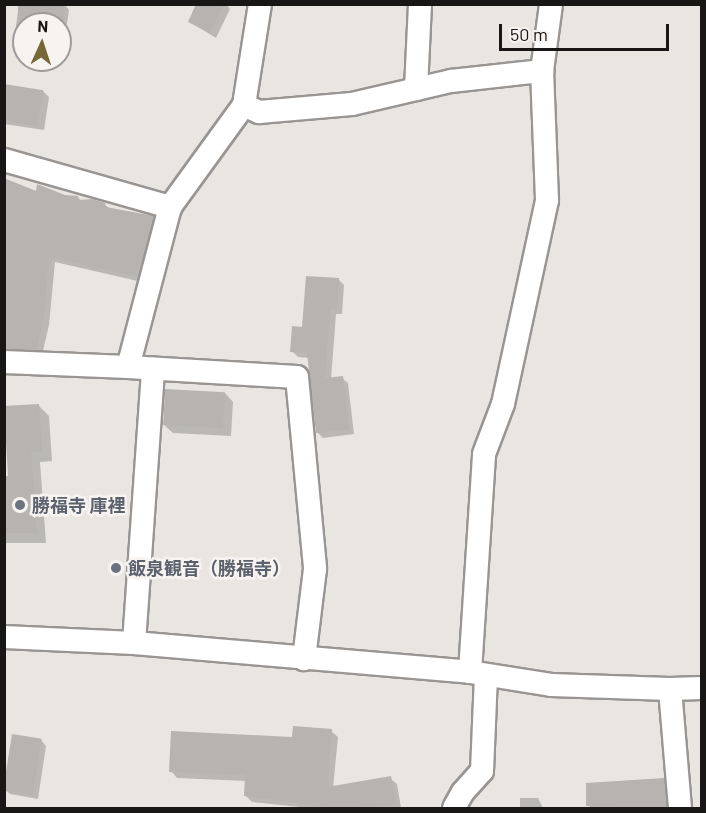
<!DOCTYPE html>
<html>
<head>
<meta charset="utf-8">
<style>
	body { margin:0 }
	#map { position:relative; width:706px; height:813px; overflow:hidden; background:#e9e6e2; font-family:Barlow,"Noto Sans JP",sans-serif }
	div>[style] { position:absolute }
	.shadow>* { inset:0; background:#0003 }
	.building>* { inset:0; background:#b6b3b0; transform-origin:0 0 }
	.roads { filter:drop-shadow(2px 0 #989592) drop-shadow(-2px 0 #989592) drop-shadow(0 2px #989592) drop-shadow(0 -2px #989592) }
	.street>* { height:22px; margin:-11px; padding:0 11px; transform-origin:11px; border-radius:11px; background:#fff }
	.dots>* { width:16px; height:16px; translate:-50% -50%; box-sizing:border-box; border:3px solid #f6f3f0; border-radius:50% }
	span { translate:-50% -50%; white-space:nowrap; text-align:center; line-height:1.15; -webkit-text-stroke:5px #f6f3f0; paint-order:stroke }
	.worship-label { font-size:18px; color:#5b616d; font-weight:700 }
	.left { translate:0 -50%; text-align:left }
	.frame { position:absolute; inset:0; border:6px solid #181716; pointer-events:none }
	.north { position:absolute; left:12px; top:12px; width:60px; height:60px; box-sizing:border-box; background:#f6f3f0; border:2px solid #9d9b99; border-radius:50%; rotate:3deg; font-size:16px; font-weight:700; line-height:24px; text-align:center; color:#181716 }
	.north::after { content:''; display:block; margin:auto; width:21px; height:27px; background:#776735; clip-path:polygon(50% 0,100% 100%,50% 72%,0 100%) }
	.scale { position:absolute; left:499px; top:24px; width:170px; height:27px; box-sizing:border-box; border:3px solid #181716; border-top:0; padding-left:8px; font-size:18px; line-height:21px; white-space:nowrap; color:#181716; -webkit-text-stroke:4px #f6f3f0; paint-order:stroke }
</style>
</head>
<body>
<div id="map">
	<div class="shadow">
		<i style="clip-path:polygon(19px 4px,64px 4px,69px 10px,64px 44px,60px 44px,60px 24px,24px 24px,24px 39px,21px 39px,15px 33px)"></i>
		<i style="clip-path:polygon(198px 4px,226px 4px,230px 9px,216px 38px,190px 22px)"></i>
		<i style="clip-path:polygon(4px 85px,43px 91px,49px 97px,44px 130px,4px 124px)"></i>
		<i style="clip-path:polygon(4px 180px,37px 194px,77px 197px,82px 201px,104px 204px,110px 209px,153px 218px,159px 224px,142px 282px,55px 262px,49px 325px,42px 355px,4px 357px)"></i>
		<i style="clip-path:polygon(339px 280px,344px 285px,342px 314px,336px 314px,331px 379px,342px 378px,348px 383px,354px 434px,323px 438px,317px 432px,309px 358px,298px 357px,292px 351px,303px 328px)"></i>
		<i style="clip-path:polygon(225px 393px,233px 402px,231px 436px,173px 433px,164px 425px)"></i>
		<i style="clip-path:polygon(39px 406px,49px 416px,52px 461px,40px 462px,46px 543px,4px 543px,4px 478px,9px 478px)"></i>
		<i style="clip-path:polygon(331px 731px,338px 737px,333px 788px,390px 778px,397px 784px,401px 808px,309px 808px,252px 802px,245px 795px,246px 781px,177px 778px,171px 771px)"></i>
		<i style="clip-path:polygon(41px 740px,46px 746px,38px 799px,10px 794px,4px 789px)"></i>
		<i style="clip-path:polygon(663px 780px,669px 786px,673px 808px,591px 808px,588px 805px)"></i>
		<i style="clip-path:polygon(520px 798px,538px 798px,543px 808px,475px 808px,520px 807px)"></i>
	</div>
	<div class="building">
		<i style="left:18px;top:4px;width:46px;height:20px"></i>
		<i style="clip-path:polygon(196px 4px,224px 4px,210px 33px,188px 22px)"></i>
		<i style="left:4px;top:84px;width:40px;height:36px;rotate:9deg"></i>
		<i style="clip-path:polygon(4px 178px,36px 191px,37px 184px,65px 195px,78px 196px,79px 200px,92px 199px,105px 203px,106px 207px,154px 216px,136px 276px,49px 257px,44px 318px,36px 350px,4px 348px,8px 331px,4px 330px)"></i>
		<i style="clip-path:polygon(306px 276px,339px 278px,337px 309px,330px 309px,325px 378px,343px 376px,349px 429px,316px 433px,307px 353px,290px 352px,292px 326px,302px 327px)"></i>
		<i style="left:165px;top:389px;width:60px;height:36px;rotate:3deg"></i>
		<i style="clip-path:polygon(39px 404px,42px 451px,31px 452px,37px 533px,4px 533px,4px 476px,8px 476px,4px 406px)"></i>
		<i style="clip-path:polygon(293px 726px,332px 729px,327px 787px,391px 776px,396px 805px,334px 808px,244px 796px,245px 775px,169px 772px,171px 731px,292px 737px)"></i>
		<i style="left:12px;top:734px;width:30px;height:57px;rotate:9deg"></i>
		<i style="clip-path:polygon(664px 778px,666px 808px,586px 806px,586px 783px)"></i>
	</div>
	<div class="roads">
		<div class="street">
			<i style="left:260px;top:4px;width:102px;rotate:99deg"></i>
			<i style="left:244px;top:105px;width:126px;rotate:126deg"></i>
			<i style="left:170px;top:207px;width:165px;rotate:104.7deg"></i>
			<i style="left:128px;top:367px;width:169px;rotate:3.4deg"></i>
			<i style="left:297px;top:377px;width:193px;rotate:84.6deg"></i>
			<i style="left:315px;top:569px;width:91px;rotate:97deg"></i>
			<i style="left:416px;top:89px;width:85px;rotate:-87.3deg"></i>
			<i style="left:244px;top:105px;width:17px;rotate:25deg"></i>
			<i style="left:259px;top:112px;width:93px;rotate:-4.9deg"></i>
			<i style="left:352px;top:104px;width:102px;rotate:-13.1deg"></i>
			<i style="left:451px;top:81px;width:92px;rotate:-6.3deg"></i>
			<i style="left:4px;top:160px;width:173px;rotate:15.8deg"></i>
			<i style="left:4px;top:362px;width:124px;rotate:2.3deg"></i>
			<i style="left:4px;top:637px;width:130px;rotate:2.6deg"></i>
			<i style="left:134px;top:643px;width:337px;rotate:4.9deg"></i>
			<i style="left:470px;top:672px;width:218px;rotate:-86.3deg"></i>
			<i style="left:484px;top:454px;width:53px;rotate:-69.2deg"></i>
			<i style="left:503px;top:404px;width:209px;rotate:-77.8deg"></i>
			<i style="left:547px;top:200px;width:129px;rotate:-92.2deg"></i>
			<i style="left:542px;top:71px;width:68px;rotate:-82.3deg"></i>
			<i style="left:134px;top:643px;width:275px;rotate:-86deg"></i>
			<i style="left:470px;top:672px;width:82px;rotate:9.1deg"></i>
			<i style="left:551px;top:685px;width:119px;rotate:1.9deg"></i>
			<i style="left:670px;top:689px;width:119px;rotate:85.2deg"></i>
			<i style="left:670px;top:689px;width:32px;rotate:-2deg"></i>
			<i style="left:454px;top:808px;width:18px;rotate:-61deg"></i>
			<i style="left:463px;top:792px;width:28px;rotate:-48deg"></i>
			<i style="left:482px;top:771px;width:94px;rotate:-87.6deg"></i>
		</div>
	</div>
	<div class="dots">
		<i style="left:20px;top:505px;background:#6b7280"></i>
		<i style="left:116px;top:568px;background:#6b7280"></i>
	</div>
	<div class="worship-label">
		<span class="left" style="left:32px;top:505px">勝福寺 庫裡</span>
		<span class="left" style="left:128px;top:568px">飯泉観音（勝福寺）</span>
	</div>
	<div class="frame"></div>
	<div class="north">N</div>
	<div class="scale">50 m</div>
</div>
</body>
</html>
